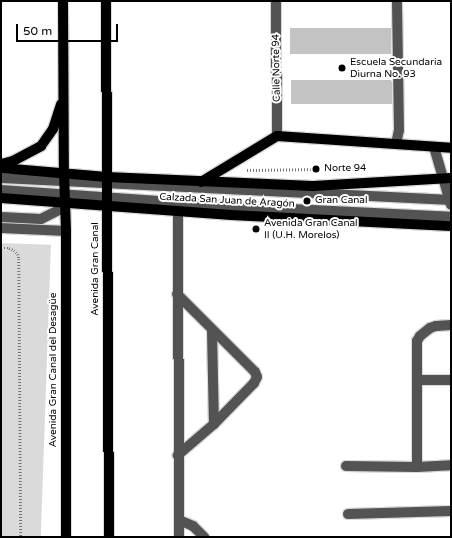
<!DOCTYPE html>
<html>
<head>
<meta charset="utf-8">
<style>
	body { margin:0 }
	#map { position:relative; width:452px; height:538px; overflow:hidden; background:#fff; font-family:"Varela Round",sans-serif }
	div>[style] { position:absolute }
	.green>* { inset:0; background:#dadada; transform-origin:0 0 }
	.building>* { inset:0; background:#c3c3c3; transform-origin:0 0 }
	.path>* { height:2.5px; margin-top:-1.25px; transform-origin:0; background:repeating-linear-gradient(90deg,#757575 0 1px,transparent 0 3px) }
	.roads { filter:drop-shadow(1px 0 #dbdbdb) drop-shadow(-1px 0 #dbdbdb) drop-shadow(0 1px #dbdbdb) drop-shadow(0 -1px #dbdbdb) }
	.minor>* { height:10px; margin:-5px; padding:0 5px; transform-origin:5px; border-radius:5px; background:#535353 }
	.major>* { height:10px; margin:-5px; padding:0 5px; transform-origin:5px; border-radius:5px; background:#000 }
	.dots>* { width:11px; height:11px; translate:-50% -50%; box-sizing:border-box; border:2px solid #fff; border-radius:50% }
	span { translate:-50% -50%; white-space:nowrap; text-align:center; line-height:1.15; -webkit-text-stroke:4px #fff; paint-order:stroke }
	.poi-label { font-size:10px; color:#000 }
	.left { translate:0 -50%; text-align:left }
	.street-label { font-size:10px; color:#000 }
	.frame { position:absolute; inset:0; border:2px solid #000; pointer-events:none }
	.scale { position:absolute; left:16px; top:24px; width:102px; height:18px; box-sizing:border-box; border:2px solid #000; border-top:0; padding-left:5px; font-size:12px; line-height:14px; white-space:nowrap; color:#000; -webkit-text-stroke:3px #fff; paint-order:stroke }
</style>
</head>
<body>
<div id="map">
	<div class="green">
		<i style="left:1px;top:243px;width:50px;height:294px;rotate:2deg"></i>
	</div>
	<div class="building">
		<i style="left:391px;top:28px;width:26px;height:101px;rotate:90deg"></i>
		<i style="left:392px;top:80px;width:24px;height:101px;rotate:90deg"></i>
	</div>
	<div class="path">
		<i style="left:247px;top:170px;width:69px;rotate:-0.8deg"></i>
		<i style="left:316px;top:169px;width:5px;rotate:101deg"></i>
		<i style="left:1px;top:248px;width:8px"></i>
		<i style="left:9px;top:248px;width:5px;rotate:22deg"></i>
		<i style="left:14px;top:250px;width:6px;rotate:45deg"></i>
		<i style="left:18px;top:254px;width:5px;rotate:79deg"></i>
		<i style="left:19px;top:259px;width:278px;rotate:89.6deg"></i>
	</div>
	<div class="roads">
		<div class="minor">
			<i style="left:276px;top:1px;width:135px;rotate:89.6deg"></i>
			<i style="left:396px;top:144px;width:14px;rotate:-78deg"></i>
			<i style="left:399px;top:130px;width:129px;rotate:-90.9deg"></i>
			<i style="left:434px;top:147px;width:60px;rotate:73.7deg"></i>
			<i style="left:1px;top:178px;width:451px;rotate:2.8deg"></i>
			<i style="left:1px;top:190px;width:230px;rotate:4deg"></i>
			<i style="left:230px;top:206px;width:221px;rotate:2.8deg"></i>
			<i style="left:178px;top:211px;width:326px;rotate:89.8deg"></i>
			<i style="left:1px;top:217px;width:40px;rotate:2.9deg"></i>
			<i style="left:41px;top:219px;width:20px;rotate:-27deg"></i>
			<i style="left:59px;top:210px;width:10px;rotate:-53deg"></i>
			<i style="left:1px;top:228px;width:65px;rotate:2.6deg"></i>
			<i style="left:177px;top:294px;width:110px;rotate:45deg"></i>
			<i style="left:255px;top:372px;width:5px;rotate:68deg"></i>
			<i style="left:257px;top:377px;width:7px;rotate:117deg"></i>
			<i style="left:254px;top:383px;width:57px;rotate:134.3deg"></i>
			<i style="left:214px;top:424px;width:48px;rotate:139.3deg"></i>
			<i style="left:451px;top:325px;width:15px;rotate:176deg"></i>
			<i style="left:436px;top:326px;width:6px;rotate:162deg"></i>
			<i style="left:430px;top:328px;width:13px;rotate:141deg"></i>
			<i style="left:420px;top:336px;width:6px;rotate:121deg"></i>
			<i style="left:417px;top:341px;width:126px;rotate:90deg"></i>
			<i style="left:417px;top:467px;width:34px;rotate:-3deg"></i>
			<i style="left:212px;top:331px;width:93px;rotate:88.8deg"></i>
			<i style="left:417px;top:380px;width:34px"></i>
			<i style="left:346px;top:466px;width:71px;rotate:0.8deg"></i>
			<i style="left:348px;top:514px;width:103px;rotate:-1.7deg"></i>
			<i style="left:179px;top:520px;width:15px;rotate:23deg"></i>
			<i style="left:193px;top:526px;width:16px;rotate:45deg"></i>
		</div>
		<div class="major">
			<i style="left:63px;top:1px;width:172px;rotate:89.7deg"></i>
			<i style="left:64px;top:173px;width:58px;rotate:88deg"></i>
			<i style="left:66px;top:231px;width:306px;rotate:90deg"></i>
			<i style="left:106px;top:1px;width:536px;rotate:89.68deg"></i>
			<i style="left:1px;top:164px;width:12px;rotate:-14deg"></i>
			<i style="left:13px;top:161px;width:32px;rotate:-28deg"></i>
			<i style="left:41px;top:146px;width:21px;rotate:-55deg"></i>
			<i style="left:53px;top:129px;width:26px;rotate:-72deg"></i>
			<i style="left:1px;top:168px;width:106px;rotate:4.9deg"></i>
			<i style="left:107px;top:177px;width:206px;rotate:2.5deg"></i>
			<i style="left:313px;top:186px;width:138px;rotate:-3.3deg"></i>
			<i style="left:201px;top:182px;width:89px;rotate:-31.2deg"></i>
			<i style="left:277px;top:136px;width:174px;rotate:3.9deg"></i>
			<i style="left:1px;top:198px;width:231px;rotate:4.2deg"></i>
			<i style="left:231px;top:215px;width:220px;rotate:2.9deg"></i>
		</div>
	</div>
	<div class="dots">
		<i style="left:342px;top:68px;background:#000"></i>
		<i style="left:316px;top:169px;background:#000"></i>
		<i style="left:307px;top:201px;background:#000"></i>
		<i style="left:256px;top:229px;background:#000"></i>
	</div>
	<div class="poi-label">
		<span class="left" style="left:350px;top:68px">Escuela Secundaria<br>Diurna No. 93</span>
		<span class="left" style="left:324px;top:169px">Norte 94</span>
		<span class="left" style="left:315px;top:201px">Gran Canal</span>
		<span class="left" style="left:264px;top:229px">Avenida Gran Canal<br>II (U.H. Morelos)</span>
	</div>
	<div class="street-label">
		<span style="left:277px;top:68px;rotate:-91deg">Calle Norte 94</span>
		<span style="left:227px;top:201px;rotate:3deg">Calzada San Juan de Aragón</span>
		<span style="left:96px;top:269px;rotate:-90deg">Avenida Gran Canal</span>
		<span style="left:54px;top:370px;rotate:-90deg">Avenida Gran Canal del Desagüe</span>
	</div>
	<div class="frame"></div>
	<div class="scale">50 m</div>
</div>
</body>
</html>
